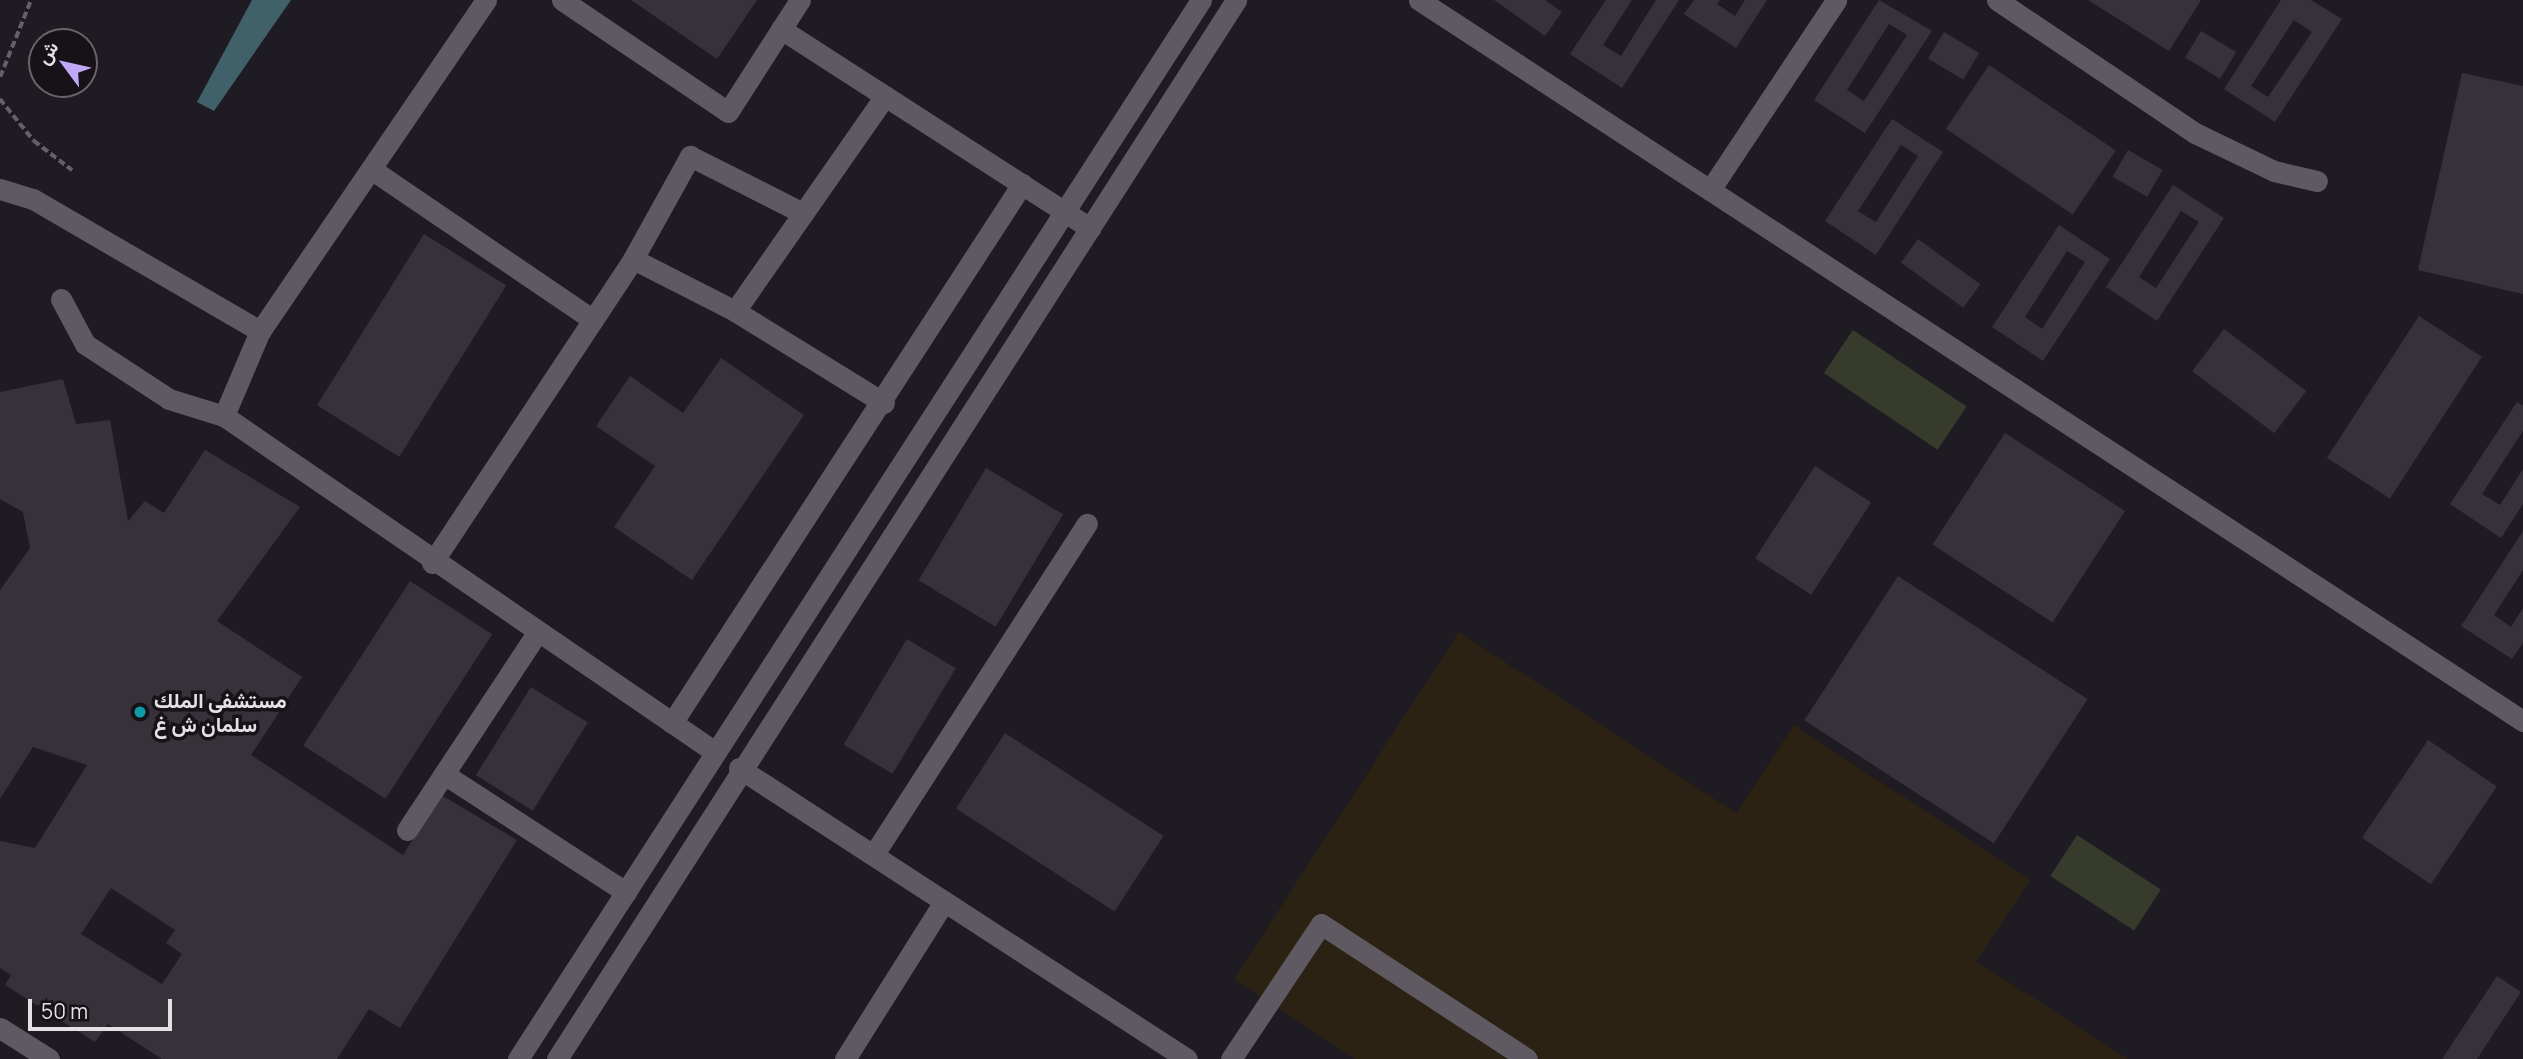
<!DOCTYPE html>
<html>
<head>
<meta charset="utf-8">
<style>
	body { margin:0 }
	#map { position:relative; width:2523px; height:1059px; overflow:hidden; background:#1f1b22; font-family:Manrope,Vazirmatn,sans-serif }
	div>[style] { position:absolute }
	.education>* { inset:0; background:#2c2213 }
	.green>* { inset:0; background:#363b2c; transform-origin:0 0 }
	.water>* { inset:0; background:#41616a }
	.building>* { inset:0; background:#373239; transform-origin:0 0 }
	.path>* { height:3.5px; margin-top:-1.75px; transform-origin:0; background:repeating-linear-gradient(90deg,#646067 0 7px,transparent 0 10.5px) }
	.minor>* { height:21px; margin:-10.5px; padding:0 10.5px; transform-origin:10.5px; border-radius:10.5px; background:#5f5962 }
	.dots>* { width:19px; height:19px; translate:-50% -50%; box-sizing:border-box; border:4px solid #161218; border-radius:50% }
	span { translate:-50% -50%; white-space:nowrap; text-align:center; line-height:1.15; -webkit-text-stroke:7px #161218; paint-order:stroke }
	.poi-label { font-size:21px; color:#e4e1e6; font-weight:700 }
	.left { translate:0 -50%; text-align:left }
	.north { position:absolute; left:28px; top:28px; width:70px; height:70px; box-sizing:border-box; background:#161218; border:2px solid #68656a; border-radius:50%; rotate:303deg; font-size:19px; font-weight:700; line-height:28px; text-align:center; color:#e4e1e6 }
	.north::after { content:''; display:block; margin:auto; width:24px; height:32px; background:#bfa9f4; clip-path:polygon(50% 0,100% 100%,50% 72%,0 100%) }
	.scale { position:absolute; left:28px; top:999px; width:144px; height:32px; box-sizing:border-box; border:4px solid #e4e1e6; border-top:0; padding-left:9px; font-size:21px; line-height:24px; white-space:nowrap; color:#e4e1e6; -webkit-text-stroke:5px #161218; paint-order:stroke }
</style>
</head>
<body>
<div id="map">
	<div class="education">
		<i style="clip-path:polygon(1459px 632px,1736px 813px,1794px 725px,2030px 880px,1976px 961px,2128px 1059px,1355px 1059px,1234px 979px)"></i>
	</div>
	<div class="green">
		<i style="left:1853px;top:330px;width:137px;height:52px;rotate:34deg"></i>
		<i style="left:2077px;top:835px;width:100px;height:49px;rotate:33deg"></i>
	</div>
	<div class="water">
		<i style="clip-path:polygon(252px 0,291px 0,214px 111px,197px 102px)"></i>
	</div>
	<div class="building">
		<i style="clip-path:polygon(631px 0,757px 0,717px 59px)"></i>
		<i style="clip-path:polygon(1494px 0,1545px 0,1562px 12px,1545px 36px)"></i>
		<i style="clip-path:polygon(1606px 0,1632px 0,1603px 45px,1621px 56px,1656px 0,1679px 0,1622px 88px,1570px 54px)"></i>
		<i style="clip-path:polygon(1694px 0,1720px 0,1717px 4px,1735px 16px,1745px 0,1767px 0,1736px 48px,1684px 14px)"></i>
		<i style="clip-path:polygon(evenodd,1879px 0,1932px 31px,1865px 133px,1814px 100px,1879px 0,1889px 24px,1907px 35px,1864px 101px,1847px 90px,1889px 24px)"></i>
		<i style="clip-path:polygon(2088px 0,2201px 0,2169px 51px)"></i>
		<i style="clip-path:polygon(evenodd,2281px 0,2311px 0,2342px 19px,2275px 122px,2224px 89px,2281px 0,2294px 20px,2312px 32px,2268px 97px,2251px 86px,2294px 20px)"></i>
		<i style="left:2201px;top:31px;width:41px;height:31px;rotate:31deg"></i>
		<i style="left:1944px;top:32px;width:41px;height:31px;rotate:31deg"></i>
		<i style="left:1989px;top:65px;width:153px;height:77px;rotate:34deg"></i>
		<i style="clip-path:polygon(2462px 73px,2523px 86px,2523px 294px,2418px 270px)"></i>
		<i style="clip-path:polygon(evenodd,1892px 119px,1943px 152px,1876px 255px,1825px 221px,1892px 119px,1901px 145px,1918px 156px,1876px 222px,1858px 211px,1901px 145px)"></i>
		<i style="left:2128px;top:150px;width:40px;height:31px;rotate:30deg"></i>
		<i style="clip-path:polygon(evenodd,2173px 185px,2224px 218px,2157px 321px,2106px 287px,2173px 185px,2181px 211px,2199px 222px,2156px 288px,2139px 277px,2181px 211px)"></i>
		<i style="clip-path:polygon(evenodd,2059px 225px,2110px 259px,2043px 361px,1992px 327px,2059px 225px,2067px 251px,2085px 262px,2042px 329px,2025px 317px,2067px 251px)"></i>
		<i style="left:424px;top:234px;width:97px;height:202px;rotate:32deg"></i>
		<i style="left:1918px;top:239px;width:77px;height:29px;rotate:36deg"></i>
		<i style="left:2419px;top:316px;width:75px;height:169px;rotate:33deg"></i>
		<i style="left:2224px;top:329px;width:103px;height:53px;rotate:37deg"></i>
		<i style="clip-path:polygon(721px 358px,804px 415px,692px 580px,614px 527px,655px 466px,596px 426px,630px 376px,683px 413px)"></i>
		<i style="clip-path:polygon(evenodd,63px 379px,76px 424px,110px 420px,128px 521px,145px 501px,164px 513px,205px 450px,300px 507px,217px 621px,302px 677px,251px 755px,403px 855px,441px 795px,517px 840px,400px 1028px,369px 1009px,337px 1059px,162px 1059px,108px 1024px,95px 1042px,5px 985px,11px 975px,0 968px,0 841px,35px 848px,87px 765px,33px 747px,0 799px,0 590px,30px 548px,23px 512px,0 499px,0 392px,63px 379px,111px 888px,175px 930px,166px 943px,182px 954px,162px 984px,81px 934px,111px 888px)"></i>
		<i style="clip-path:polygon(2517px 402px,2523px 406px,2523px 431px,2482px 494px,2500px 505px,2523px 469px,2523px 504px,2501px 538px,2450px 504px)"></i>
		<i style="left:2005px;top:433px;width:143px;height:133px;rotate:33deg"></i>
		<i style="left:1815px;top:466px;width:67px;height:110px;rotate:33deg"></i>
		<i style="left:986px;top:468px;width:90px;height:131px;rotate:31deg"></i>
		<i style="clip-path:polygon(2523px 531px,2523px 570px,2494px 615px,2511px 627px,2523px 608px,2523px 643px,2512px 659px,2461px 626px)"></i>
		<i style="left:1898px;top:576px;width:226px;height:172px;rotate:33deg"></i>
		<i style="left:410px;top:581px;width:98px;height:196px;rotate:33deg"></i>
		<i style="left:907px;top:639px;width:57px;height:123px;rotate:31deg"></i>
		<i style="left:531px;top:687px;width:67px;height:104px;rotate:32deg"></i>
		<i style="left:1005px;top:733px;width:189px;height:90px;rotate:33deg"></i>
		<i style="left:2428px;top:740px;width:83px;height:118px;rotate:34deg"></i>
		<i style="clip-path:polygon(2497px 976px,2521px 992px,2477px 1059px,2442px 1059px)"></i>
	</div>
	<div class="path">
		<i style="left:0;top:77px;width:83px;rotate:-68.1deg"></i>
		<i style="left:0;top:99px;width:54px;rotate:51deg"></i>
		<i style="left:34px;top:141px;width:48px;rotate:37.3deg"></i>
	</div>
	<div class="minor">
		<i style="left:486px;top:0;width:401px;rotate:124.3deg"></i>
		<i style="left:260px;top:331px;width:92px;rotate:113deg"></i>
		<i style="left:224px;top:416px;width:595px;rotate:34.38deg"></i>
		<i style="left:562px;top:0;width:200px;rotate:34deg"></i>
		<i style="left:728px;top:112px;width:133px;rotate:-57.3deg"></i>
		<i style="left:1419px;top:0;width:1319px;rotate:33.15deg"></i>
		<i style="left:1997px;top:0;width:239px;rotate:33.9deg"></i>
		<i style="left:2195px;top:133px;width:88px;rotate:25.7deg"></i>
		<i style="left:2274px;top:171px;width:44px;rotate:13.1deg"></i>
		<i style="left:781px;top:29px;width:368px;rotate:32.8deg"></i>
		<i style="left:371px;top:169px;width:268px;rotate:34.2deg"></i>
		<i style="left:0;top:189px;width:34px;rotate:17deg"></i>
		<i style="left:33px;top:199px;width:263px;rotate:30.2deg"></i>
		<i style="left:1710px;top:190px;width:228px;rotate:-56.4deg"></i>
		<i style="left:633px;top:259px;width:114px;rotate:27deg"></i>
		<i style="left:735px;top:311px;width:175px;rotate:31.7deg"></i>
		<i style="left:61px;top:299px;width:51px;rotate:61.9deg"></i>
		<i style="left:85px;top:344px;width:100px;rotate:33.2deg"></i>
		<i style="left:169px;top:399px;width:58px;rotate:17.2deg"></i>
		<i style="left:735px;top:311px;width:262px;rotate:-55.1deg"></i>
		<i style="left:432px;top:563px;width:364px;rotate:-56.5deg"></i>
		<i style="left:633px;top:259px;width:118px;rotate:-61deg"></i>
		<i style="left:690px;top:156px;width:127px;rotate:26.8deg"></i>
		<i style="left:672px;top:723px;width:643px;rotate:-57deg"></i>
		<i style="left:739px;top:768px;width:534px;rotate:33.01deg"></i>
		<i style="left:444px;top:774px;width:217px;rotate:33deg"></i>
		<i style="left:407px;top:830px;width:236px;rotate:-56.6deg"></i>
		<i style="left:874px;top:854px;width:393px;rotate:-57.2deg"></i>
		<i style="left:0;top:1028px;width:58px;rotate:32.3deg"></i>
		<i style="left:518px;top:1059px;width:1260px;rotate:-57.18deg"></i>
		<i style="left:557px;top:1059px;width:1258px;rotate:-57.33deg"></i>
		<i style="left:845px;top:1059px;width:186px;rotate:-57.8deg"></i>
		<i style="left:1231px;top:1059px;width:162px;rotate:-56.3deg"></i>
		<i style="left:1321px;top:924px;width:246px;rotate:33.2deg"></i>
	</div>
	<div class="dots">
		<i style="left:140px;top:712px;background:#0f9aa8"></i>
	</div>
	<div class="poi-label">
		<span class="left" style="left:154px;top:712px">مستشفى الملك<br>سلمان ش غ</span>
	</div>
	<div class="north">ش</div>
	<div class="scale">50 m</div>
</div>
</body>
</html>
